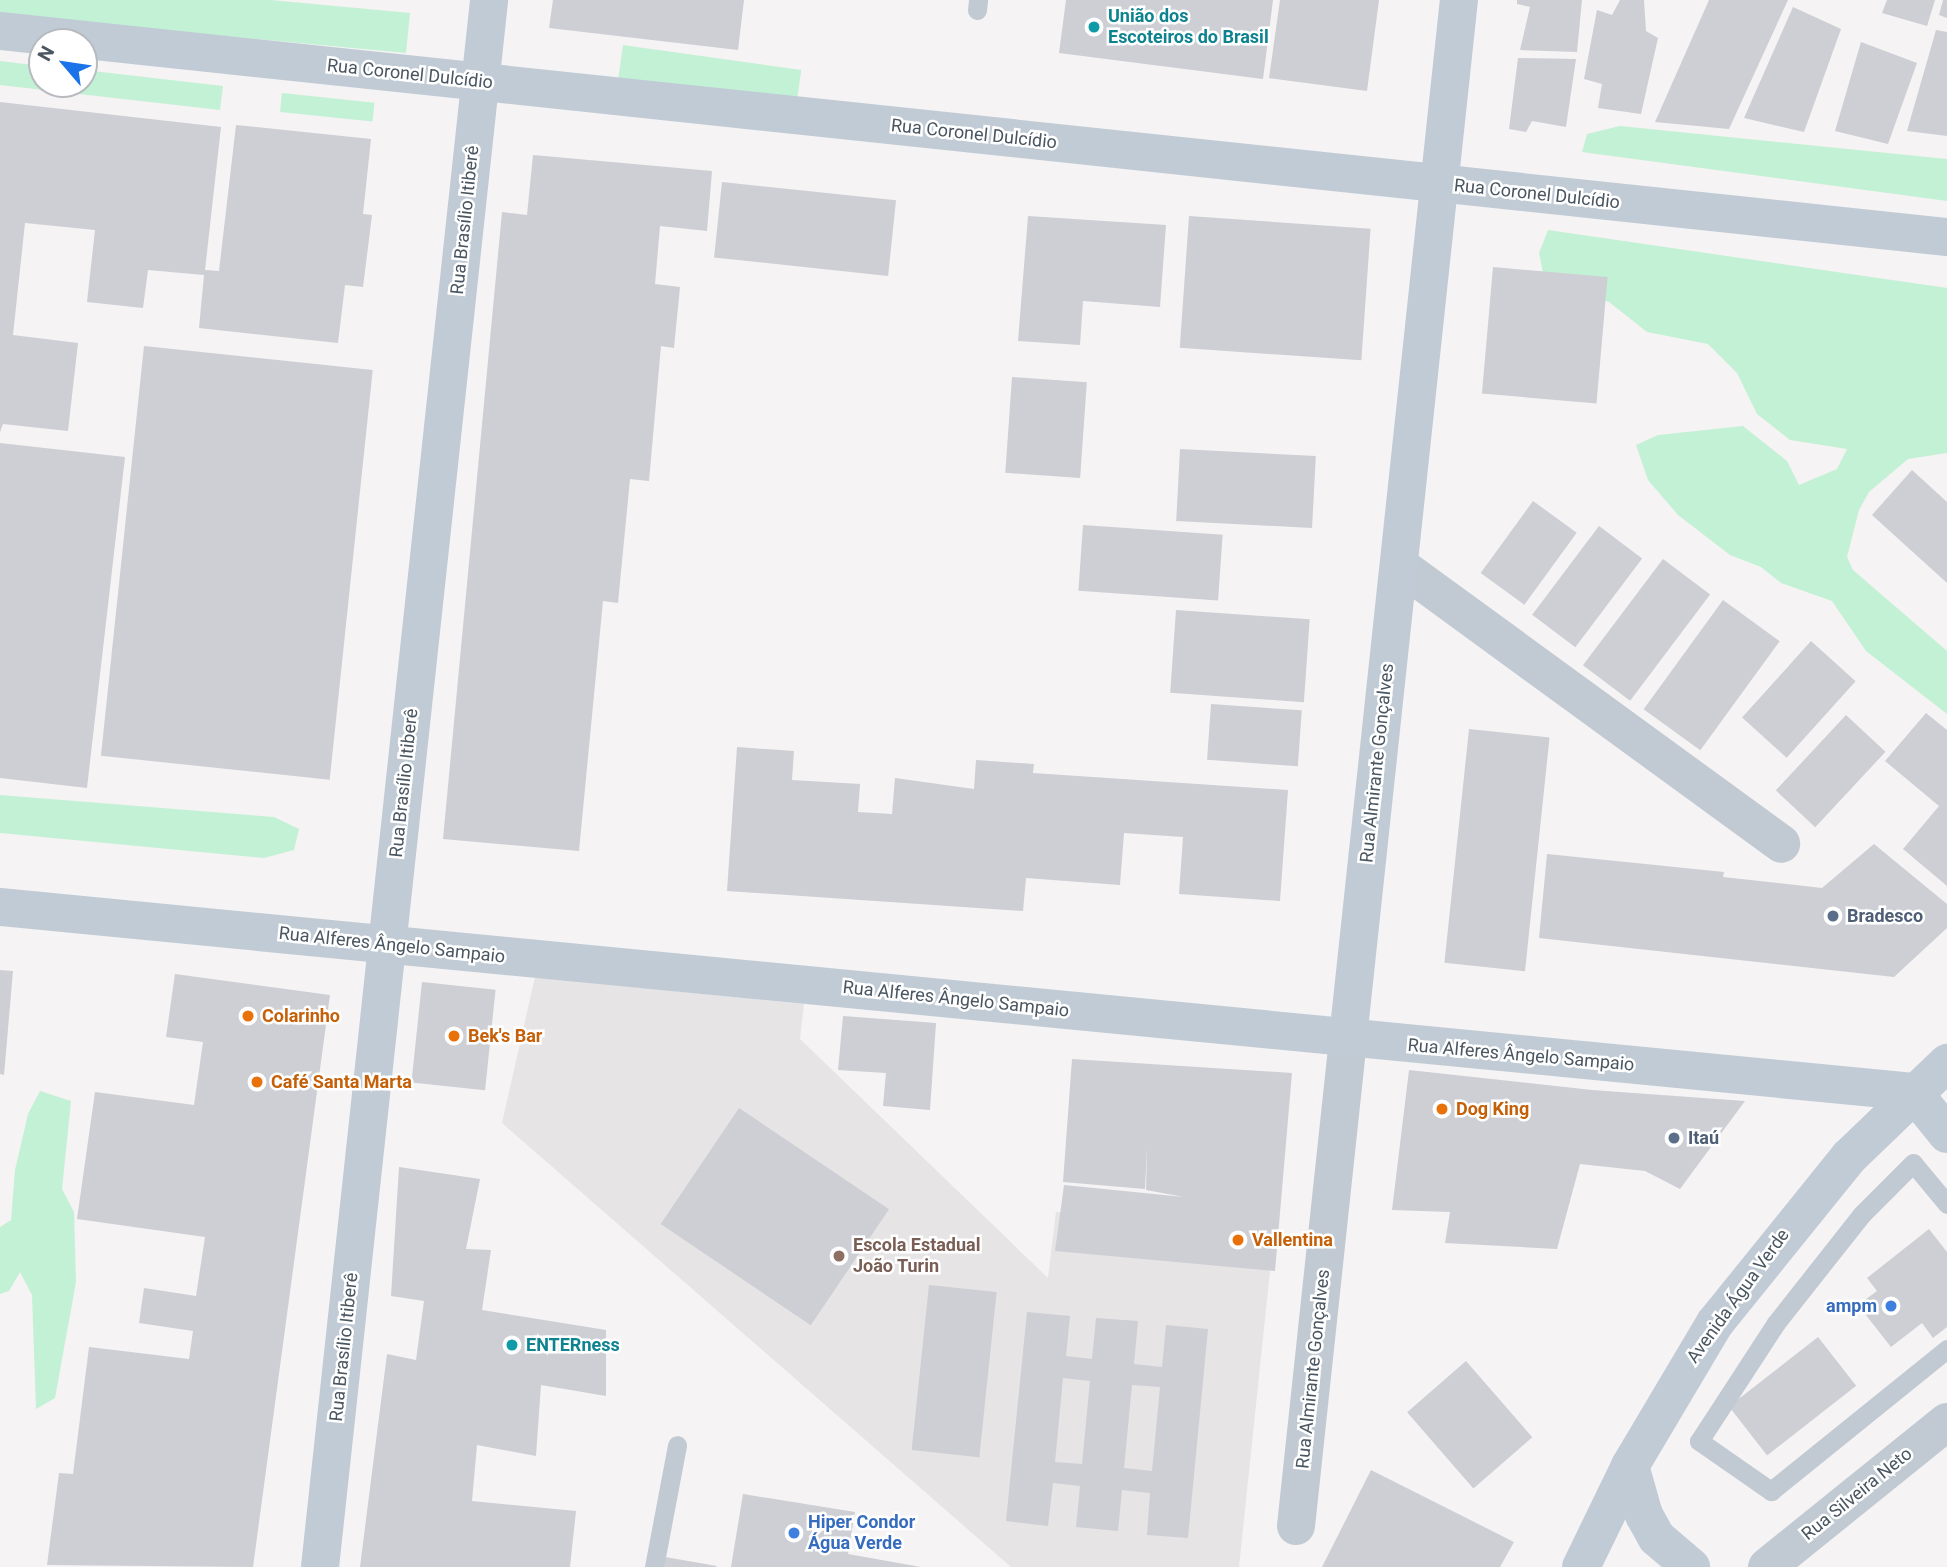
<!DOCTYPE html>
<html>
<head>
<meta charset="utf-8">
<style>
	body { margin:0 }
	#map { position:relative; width:1947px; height:1567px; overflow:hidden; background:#f5f3f3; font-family:Roboto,sans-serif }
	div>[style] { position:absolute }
	.education>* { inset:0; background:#e6e4e5 }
	.green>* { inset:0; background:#c3f1d5; transform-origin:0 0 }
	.building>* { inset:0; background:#cdcfd5; transform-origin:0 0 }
	.lane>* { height:19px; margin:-9.5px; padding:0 9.5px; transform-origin:9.5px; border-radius:9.5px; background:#c1cad2 }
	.street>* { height:38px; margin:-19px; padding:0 19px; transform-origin:19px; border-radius:19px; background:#c1cad2 }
	.secondary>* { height:38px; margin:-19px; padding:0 19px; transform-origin:19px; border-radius:19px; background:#c1cbd6 }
	.dots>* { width:19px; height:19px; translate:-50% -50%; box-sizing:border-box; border:4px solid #fff; border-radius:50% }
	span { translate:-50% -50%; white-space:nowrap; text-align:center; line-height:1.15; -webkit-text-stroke:5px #fff; paint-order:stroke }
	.culture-label { font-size:18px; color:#0d838f; font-weight:700 }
	.left { translate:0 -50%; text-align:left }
	.street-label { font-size:18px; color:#4a5661 }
	.service-label { font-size:18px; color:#4e5e75; font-weight:700 }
	.food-label { font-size:18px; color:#c56008; font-weight:700 }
	.education-label { font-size:18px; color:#785e54; font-weight:700 }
	.shop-label { font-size:18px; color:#366cbe; font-weight:700 }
	.right { translate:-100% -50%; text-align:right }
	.north { position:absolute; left:28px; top:28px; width:70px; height:70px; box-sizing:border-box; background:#fff; border:2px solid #b7bbc0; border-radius:50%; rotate:299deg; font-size:19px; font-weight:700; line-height:28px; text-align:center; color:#4a5661 }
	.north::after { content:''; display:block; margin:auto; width:24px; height:32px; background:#1a73e8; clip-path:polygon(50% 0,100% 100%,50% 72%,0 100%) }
</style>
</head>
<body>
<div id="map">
	<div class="education">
		<i style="clip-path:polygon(535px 977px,804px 1004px,800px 1039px,1048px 1278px,1056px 1212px,1274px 1233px,1239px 1567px,1011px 1567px,502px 1123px)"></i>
	</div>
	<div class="green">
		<i style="clip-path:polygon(0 0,271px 0,410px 13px,406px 53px,0 15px)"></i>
		<i style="left:623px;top:45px;width:180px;height:41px;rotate:8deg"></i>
		<i style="clip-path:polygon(0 61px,42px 66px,42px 84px,84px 84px,84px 70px,223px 86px,220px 110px,0 85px)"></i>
		<i style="left:282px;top:93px;width:93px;height:19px;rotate:6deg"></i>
		<i style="clip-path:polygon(1620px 126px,1947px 159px,1947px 201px,1582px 152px,1587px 134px)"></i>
		<i style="clip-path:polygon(1548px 230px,1947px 288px,1947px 453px,1908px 459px,1869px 492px,1859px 510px,1847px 557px,1853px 570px,1947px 651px,1947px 714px,1866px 651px,1832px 601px,1781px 583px,1761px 567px,1730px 555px,1678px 515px,1648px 480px,1636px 445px,1658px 435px,1743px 426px,1787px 461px,1799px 485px,1837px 469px,1847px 449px,1790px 440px,1757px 414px,1737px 373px,1708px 344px,1647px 332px,1609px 302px,1544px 278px,1539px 253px)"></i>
		<i style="clip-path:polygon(0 795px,274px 817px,299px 829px,294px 850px,264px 858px,0 833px)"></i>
		<i style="clip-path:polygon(40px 1091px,71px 1101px,62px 1189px,74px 1212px,76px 1282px,55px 1398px,36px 1409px,32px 1295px,20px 1272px,9px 1291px,0 1294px,0 1227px,11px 1220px,15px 1170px,28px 1114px)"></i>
	</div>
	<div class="building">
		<i style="clip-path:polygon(553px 0,744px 0,738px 50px,549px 28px)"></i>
		<i style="clip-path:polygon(1066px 0,1273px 0,1263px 79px,1059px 53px)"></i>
		<i style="clip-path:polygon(1280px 0,1379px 0,1367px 91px,1269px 78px)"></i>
		<i style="clip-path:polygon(1517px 0,1582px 0,1577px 52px,1520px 50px,1530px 7px,1517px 4px)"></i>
		<i style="clip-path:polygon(1620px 0,1644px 0,1646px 31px,1658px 38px,1641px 114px,1598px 108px,1602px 84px,1584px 79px,1597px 10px,1612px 15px)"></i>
		<i style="clip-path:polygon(1709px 0,1788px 0,1729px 129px,1655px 122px)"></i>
		<i style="clip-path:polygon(1887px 0,1935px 0,1927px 26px,1882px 13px)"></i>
		<i style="clip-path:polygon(1943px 0,1947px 0,1947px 18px,1939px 15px)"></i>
		<i style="clip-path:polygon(1793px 7px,1841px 29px,1804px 132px,1744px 118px)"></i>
		<i style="clip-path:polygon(1936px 30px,1947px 32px,1947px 136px,1907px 131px)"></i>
		<i style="clip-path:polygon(1861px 42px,1917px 63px,1888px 144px,1835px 131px)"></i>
		<i style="clip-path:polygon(1518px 58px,1576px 59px,1566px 127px,1532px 121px,1526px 132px,1509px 129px)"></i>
		<i style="clip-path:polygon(0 102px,221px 127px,205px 270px,219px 271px,236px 125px,371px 139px,363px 214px,372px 215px,363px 287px,345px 285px,338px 343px,199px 328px,204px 275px,148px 270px,143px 308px,87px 302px,95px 230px,25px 223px,13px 335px,78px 343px,68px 431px,3px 424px,0 432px)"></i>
		<i style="clip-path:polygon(533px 155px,712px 171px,707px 231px,660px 226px,655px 284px,680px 287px,674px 348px,661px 346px,649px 481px,630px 479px,618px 603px,603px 601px,579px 851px,443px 839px,502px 212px,527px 215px)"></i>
		<i style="left:722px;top:182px;width:175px;height:76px;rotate:6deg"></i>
		<i style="clip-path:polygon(1028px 216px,1166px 225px,1160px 307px,1083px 301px,1080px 345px,1018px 341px)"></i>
		<i style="left:1189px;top:216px;width:182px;height:132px;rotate:4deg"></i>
		<i style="left:1493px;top:267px;width:115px;height:127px;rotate:5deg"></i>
		<i style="left:144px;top:346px;width:230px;height:412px;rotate:6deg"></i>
		<i style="left:1012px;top:377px;width:75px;height:96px;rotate:4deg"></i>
		<i style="clip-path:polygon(0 443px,125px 457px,87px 788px,0 778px)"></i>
		<i style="left:1180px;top:449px;width:136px;height:72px;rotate:3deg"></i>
		<i style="clip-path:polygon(1912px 470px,1947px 502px,1947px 583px,1872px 515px)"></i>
		<i style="left:1533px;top:501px;width:54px;height:89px;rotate:36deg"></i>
		<i style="left:1083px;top:525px;width:140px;height:66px;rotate:4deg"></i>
		<i style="left:1599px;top:526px;width:54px;height:111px;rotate:37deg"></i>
		<i style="left:1663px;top:559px;width:59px;height:133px;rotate:37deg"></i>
		<i style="left:1723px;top:600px;width:70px;height:135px;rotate:36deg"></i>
		<i style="left:1176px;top:610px;width:134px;height:83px;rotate:4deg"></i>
		<i style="left:1811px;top:641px;width:60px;height:103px;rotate:42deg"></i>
		<i style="left:1211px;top:704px;width:91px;height:56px;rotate:4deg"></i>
		<i style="clip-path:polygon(1926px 713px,1947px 730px,1947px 886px,1903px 849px,1939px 806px,1885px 761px)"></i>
		<i style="left:1846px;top:715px;width:54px;height:103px;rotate:43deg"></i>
		<i style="left:1469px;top:729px;width:81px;height:235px;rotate:6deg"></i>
		<i style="clip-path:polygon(737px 747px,794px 751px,792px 780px,860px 784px,858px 812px,892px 814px,895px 778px,974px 789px,976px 760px,1034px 764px,1033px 773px,1288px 790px,1280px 901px,1179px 894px,1183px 837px,1124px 833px,1120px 885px,1026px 878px,1023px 911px,727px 891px)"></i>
		<i style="clip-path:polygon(1874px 844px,1947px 904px,1947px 928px,1894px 977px,1539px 938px,1547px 854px,1724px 872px,1723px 877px,1822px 888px)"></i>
		<i style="clip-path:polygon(0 970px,13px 971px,4px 1075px,0 1074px)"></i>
		<i style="clip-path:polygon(175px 974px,330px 995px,253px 1567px,47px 1565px,59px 1473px,73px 1474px,89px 1347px,189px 1359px,193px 1331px,139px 1323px,144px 1288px,196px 1296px,205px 1237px,77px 1219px,95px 1092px,194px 1105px,203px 1042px,166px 1037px)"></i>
		<i style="left:422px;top:982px;width:74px;height:101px;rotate:6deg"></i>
		<i style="clip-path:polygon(843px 1016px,936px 1023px,930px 1110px,883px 1106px,886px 1073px,838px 1070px)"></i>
		<i style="clip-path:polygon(1072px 1059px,1292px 1073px,1275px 1271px,1055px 1251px,1064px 1185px,1184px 1197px,1146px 1190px,1147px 1147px,1145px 1189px,1063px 1182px)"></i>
		<i style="clip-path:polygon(1409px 1070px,1592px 1090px,1745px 1101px,1680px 1189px,1645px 1171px,1580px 1164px,1557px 1249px,1445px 1243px,1450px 1212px,1392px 1210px)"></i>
		<i style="left:739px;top:1108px;width:181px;height:140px;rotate:34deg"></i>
		<i style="clip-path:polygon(399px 1167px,480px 1179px,466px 1249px,491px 1250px,482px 1310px,606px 1330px,606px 1396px,541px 1385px,536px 1456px,477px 1445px,472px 1501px,576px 1511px,570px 1567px,360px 1567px,387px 1354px,416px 1360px,424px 1301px,391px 1296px)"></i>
		<i style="clip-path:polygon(1929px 1229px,1947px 1252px,1947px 1327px,1933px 1338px,1922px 1323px,1891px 1347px,1858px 1305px,1877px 1291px,1867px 1278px)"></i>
		<i style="left:929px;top:1285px;width:68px;height:166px;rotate:6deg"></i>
		<i style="clip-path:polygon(evenodd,1027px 1312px,1070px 1316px,1066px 1356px,1092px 1359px,1096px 1318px,1138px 1321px,1134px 1364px,1162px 1367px,1166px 1325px,1208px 1329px,1188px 1538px,1147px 1535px,1150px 1493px,1122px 1490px,1118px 1531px,1076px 1527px,1080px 1486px,1053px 1483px,1048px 1526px,1006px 1521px,1027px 1312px,1063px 1378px,1090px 1381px,1082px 1464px,1055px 1462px,1063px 1378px,1027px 1312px,1132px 1385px,1160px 1387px,1152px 1471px,1124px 1468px,1132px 1385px)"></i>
		<i style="left:1818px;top:1337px;width:62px;height:113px;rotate:52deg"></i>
		<i style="left:1466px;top:1361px;width:101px;height:78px;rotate:49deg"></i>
		<i style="clip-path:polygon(1371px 1470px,1514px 1542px,1500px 1567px,1322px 1567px)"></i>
		<i style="clip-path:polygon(743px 1494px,855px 1512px,848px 1554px,921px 1567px,731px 1567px)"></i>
		<i style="clip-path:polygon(665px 1557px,717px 1566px,716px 1567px,664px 1567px)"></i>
	</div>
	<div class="lane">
		<i style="left:977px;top:10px;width:10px;rotate:-84deg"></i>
		<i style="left:1947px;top:1204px;width:53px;rotate:-129.7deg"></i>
		<i style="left:1913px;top:1163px;width:72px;rotate:135deg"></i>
		<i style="left:1862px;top:1214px;width:139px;rotate:128.3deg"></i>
		<i style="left:1776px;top:1323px;width:141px;rotate:123.1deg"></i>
		<i style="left:1699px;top:1441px;width:88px;rotate:34.8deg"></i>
		<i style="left:1771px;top:1491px;width:226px;rotate:-38.9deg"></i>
		<i style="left:654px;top:1567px;width:124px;rotate:-79.3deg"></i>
	</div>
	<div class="street">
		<i style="left:1399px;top:565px;width:473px;rotate:36.1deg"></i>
		<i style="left:1296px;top:1526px;width:491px;rotate:-83.9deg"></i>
		<i style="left:1767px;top:1567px;width:231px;rotate:-38.9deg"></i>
	</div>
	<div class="secondary">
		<i style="left:0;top:31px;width:1958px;rotate:6.04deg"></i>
		<i style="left:0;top:907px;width:1922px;rotate:5.52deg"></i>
		<i style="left:1913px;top:1092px;width:54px;rotate:51deg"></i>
		<i style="left:1348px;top:1038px;width:1044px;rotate:-83.9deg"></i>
		<i style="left:1630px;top:1466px;width:51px;rotate:74.1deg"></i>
		<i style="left:1644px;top:1515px;width:26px;rotate:61deg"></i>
		<i style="left:1657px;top:1538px;width:45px;rotate:40.5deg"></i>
		<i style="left:320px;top:1567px;width:1576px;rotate:-83.84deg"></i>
		<i style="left:1581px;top:1567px;width:112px;rotate:-64.1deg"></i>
		<i style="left:1630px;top:1466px;width:166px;rotate:-59.3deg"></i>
		<i style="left:1715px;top:1323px;width:213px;rotate:-51.1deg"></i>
		<i style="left:1849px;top:1157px;width:136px;rotate:-43.8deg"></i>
	</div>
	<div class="dots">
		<i style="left:1094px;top:27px;background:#0f9aa8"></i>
		<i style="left:1833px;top:916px;background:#5c6f8a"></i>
		<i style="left:248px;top:1016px;background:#e8710a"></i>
		<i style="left:454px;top:1036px;background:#e8710a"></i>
		<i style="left:257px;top:1082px;background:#e8710a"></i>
		<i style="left:1442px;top:1109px;background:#e8710a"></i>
		<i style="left:1674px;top:1138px;background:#5c6f8a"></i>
		<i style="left:1238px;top:1240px;background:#e8710a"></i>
		<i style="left:839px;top:1256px;background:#8d6e63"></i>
		<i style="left:1891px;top:1306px;background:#3f7fe0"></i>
		<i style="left:512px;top:1345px;background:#0f9aa8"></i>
		<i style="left:794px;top:1533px;background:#3f7fe0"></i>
	</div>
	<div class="culture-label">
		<span class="left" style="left:1108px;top:27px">União dos<br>Escoteiros do Brasil</span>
		<span class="left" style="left:526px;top:1345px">ENTERness</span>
	</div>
	<div class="street-label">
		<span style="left:410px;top:74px;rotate:6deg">Rua Coronel Dulcídio</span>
		<span style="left:974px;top:134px;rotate:6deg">Rua Coronel Dulcídio</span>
		<span style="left:1537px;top:194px;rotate:6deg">Rua Coronel Dulcídio</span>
		<span style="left:465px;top:220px;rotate:-84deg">Rua Brasílio Itiberê</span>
		<span style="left:1377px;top:763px;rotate:-84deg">Rua Almirante Gonçalves</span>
		<span style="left:404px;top:783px;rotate:-84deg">Rua Brasílio Itiberê</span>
		<span style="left:392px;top:945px;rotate:6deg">Rua Alferes Ângelo Sampaio</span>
		<span style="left:956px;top:999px;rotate:6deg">Rua Alferes Ângelo Sampaio</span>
		<span style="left:1521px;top:1055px;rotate:5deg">Rua Alferes Ângelo Sampaio</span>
		<span style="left:1738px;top:1296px;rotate:-54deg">Avenida Água Verde</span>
		<span style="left:344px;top:1347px;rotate:-84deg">Rua Brasílio Itiberê</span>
		<span style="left:1313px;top:1369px;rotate:-84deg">Rua Almirante Gonçalves</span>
		<span style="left:1857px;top:1494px;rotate:-39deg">Rua Silveira Neto</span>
	</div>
	<div class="service-label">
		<span class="left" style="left:1847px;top:916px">Bradesco</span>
		<span class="left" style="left:1688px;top:1138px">Itaú</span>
	</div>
	<div class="food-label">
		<span class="left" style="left:262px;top:1016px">Colarinho</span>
		<span class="left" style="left:468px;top:1036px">Bek's Bar</span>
		<span class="left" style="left:271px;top:1082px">Café Santa Marta</span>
		<span class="left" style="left:1456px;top:1109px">Dog King</span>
		<span class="left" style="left:1252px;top:1240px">Vallentina</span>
	</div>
	<div class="education-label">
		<span class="left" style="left:853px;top:1256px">Escola Estadual<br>João Turin</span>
	</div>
	<div class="shop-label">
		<span class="right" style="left:1877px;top:1306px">ampm</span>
		<span class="left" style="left:808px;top:1533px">Hiper Condor<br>Água Verde</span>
	</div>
	<div class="north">N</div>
</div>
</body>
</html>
